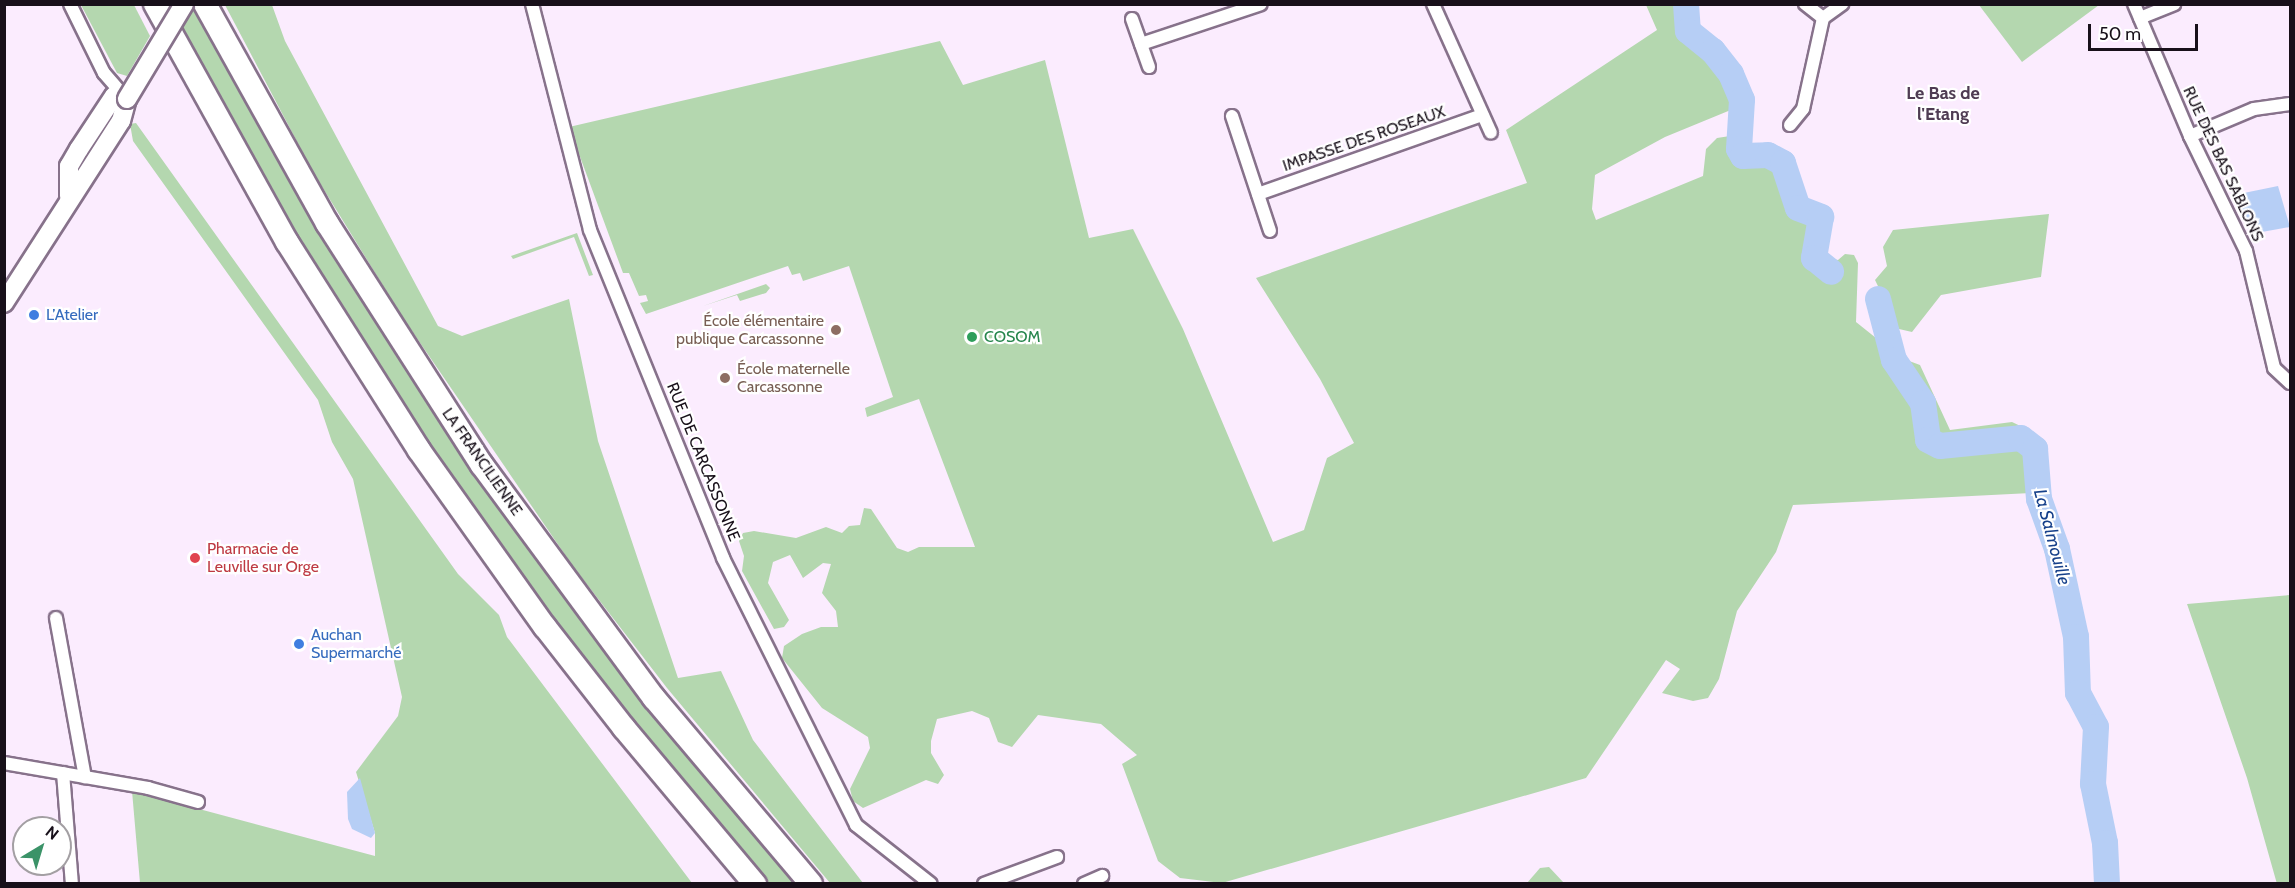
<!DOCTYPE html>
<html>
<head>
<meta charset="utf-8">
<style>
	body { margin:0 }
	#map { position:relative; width:2295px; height:888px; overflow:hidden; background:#fbecfe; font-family:Cabin,sans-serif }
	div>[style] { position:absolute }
	.green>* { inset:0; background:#b4d7af }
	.water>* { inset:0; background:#b6cef5 }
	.river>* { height:26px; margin:-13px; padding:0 13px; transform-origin:13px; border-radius:13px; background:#b6cef5 }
	.roads { filter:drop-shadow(2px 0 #87728b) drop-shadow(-2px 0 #87728b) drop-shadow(0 2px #87728b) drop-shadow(0 -2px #87728b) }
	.street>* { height:12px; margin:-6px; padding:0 6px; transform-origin:6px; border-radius:6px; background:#fff }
	.secondary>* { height:18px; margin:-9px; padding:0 9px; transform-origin:9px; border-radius:9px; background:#fff }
	.highway>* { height:22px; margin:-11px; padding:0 11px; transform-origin:11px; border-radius:11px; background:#fff }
	.bridges { filter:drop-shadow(2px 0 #87728b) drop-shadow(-2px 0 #87728b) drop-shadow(0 2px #87728b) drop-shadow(0 -2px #87728b) }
	.secondary-bridge>* { height:18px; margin:-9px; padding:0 9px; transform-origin:9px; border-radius:9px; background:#fff }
	.dots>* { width:16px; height:16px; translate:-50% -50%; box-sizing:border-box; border:3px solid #fff; border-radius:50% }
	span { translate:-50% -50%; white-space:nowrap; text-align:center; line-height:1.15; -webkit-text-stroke:4.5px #fff; paint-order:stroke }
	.street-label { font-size:16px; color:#18101a }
	.shop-label { font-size:16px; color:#366cbe }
	.left { translate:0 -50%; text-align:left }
	.education-label { font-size:16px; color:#785e54 }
	.right { translate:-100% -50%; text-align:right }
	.leisure-label { font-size:16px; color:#27864d }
	.health-label { font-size:16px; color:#be3a42 }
	.neighbourhood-label { font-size:18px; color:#4f3c53; font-weight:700 }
	.water-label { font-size:18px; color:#16408a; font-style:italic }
	.frame { position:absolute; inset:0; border:6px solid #18101a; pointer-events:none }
	.north { position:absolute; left:12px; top:816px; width:60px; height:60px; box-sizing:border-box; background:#fff; border:2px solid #a39fa3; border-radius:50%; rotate:38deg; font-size:16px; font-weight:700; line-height:24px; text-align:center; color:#18101a }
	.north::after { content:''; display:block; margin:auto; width:21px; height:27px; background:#3b9368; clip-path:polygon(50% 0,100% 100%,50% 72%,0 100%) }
	.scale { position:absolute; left:2088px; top:24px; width:110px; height:27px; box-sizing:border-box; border:3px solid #18101a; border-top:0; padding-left:8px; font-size:18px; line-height:21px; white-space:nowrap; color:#18101a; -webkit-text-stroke:4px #fff; paint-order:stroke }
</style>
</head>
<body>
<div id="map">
	<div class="green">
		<i style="clip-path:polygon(81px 5px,134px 5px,150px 36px,127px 76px,117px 73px)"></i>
		<i style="clip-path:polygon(225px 5px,272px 5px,285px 41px,438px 326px,462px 336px,569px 299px,598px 441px,678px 678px,721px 671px,753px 740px,863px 883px,830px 883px,667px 688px,572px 565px,401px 315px,313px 172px)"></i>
		<i style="clip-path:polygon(1646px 5px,1695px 5px,1692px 27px,1696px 37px,1732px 59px,1739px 69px,1741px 86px,1738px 107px,1665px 137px,1595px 175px,1592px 209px,1596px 220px,1703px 176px,1706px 149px,1717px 138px,1730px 136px,1742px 140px,1750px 157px,1776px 147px,1784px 152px,1803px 207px,1823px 221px,1827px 258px,1838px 260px,1845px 254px,1854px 255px,1858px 263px,1856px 322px,1901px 358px,1920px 365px,1950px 430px,2012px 422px,2035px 433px,2044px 450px,2031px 493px,1793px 505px,1776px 552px,1737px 611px,1719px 679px,1708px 698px,1693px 701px,1662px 693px,1680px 669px,1666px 660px,1586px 778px,1222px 883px,1180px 878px,1158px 861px,1122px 764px,1137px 755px,1101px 724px,1038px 715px,1012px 747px,998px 742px,989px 718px,972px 711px,937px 719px,931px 741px,931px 753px,944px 775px,938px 784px,926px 780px,863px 808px,853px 801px,850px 789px,870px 748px,868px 737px,822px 708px,782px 658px,784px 646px,802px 634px,821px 627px,838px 627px,836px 611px,822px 593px,831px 564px,823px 563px,803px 578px,790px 555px,773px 562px,768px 583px,789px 620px,784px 627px,774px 629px,742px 571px,744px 556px,739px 541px,743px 533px,754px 531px,796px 538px,826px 527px,842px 533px,849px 526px,860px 525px,864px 508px,871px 509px,897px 548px,908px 552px,919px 547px,975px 547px,919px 399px,867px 417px,865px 408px,893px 397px,849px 266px,803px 281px,800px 273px,792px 275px,788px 266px,646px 314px,640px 303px,648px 301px,646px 295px,639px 296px,629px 273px,623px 273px,569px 127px,940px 41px,963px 85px,1045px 60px,1089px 238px,1133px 229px,1183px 329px,1273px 542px,1304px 530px,1327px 458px,1354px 443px,1320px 379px,1256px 278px,1527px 183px,1506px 130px,1657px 30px)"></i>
		<i style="clip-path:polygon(1979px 5px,2099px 5px,2022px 62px)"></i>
		<i style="clip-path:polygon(195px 6px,299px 196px,456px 446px,649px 706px,799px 883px,767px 883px,637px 731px,459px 491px,307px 257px,179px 32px)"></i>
		<i style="clip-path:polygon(136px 123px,458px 574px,499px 615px,507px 637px,692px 883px,140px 883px,132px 791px,375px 856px,375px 833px,356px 772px,398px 716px,402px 697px,353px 479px,332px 442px,318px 400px,133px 141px,130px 124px)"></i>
		<i style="clip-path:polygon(2049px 214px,2041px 277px,1941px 295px,1912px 332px,1899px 329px,1875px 280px,1887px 266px,1883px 247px,1893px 230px)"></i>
		<i style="clip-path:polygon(577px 233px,593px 275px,589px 276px,574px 237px,513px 259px,511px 256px)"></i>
		<i style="clip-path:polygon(766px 284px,770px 288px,766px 293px,740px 301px,737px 295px,703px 306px)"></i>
		<i style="clip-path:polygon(2290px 595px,2290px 883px,2277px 884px,2247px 778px,2187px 604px)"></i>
		<i style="clip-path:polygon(1549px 867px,1564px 883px,1527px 883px,1540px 868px)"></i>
	</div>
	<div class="water">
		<i style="clip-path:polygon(2278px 186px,2290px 227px,2251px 234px,2234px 195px)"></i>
		<i style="clip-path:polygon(360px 778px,375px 833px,371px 838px,352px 829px,348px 819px,347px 792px)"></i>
	</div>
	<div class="river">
		<i style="left:1686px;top:4px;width:27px;rotate:86deg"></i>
		<i style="left:1688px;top:31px;width:32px;rotate:39deg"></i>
		<i style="left:1713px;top:51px;width:29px;rotate:52deg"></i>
		<i style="left:1731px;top:74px;width:28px;rotate:67deg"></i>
		<i style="left:1742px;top:100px;width:49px;rotate:93.5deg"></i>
		<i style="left:1739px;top:149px;width:8px;rotate:60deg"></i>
		<i style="left:1743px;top:156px;width:25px;rotate:-2deg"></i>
		<i style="left:1768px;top:155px;width:17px;rotate:28deg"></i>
		<i style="left:1783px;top:163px;width:47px;rotate:71.6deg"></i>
		<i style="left:1798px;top:208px;width:25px;rotate:21deg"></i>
		<i style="left:1821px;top:217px;width:42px;rotate:99.7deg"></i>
		<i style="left:1814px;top:258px;width:22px;rotate:39deg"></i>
		<i style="left:1878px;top:299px;width:63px;rotate:75.3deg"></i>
		<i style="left:1894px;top:360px;width:52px;rotate:56deg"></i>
		<i style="left:1923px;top:403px;width:37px;rotate:82deg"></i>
		<i style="left:1928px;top:440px;width:13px;rotate:27deg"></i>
		<i style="left:1940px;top:446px;width:81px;rotate:-5.6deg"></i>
		<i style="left:2021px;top:438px;width:18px;rotate:38deg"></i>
		<i style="left:2035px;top:449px;width:50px;rotate:85.4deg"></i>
		<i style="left:2039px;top:499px;width:53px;rotate:70.2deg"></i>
		<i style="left:2057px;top:549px;width:90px;rotate:77.8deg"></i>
		<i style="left:2076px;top:637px;width:56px;rotate:88deg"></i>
		<i style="left:2078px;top:693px;width:38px;rotate:62deg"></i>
		<i style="left:2096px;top:727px;width:57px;rotate:93deg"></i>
		<i style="left:2093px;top:784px;width:60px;rotate:78.5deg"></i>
		<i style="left:2105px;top:843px;width:41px;rotate:87.2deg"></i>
	</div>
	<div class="roads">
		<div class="street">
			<i style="left:70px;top:4px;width:77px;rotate:63.8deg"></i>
			<i style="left:104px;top:73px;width:35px;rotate:49deg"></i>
			<i style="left:532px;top:4px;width:233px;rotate:75.6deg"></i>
			<i style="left:590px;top:230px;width:354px;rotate:67.9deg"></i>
			<i style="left:723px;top:558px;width:298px;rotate:63.5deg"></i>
			<i style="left:856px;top:825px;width:95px;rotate:38.2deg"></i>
			<i style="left:1433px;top:4px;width:141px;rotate:65.8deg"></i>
			<i style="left:2134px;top:4px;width:143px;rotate:67deg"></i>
			<i style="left:2190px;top:136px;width:128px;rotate:64deg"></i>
			<i style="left:2246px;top:251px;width:120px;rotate:76.5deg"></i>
			<i style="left:2274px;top:368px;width:22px;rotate:43deg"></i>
			<i style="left:1823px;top:18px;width:24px;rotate:-36deg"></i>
			<i style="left:2140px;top:18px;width:37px;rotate:-22deg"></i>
			<i style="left:1132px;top:19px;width:51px;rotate:70.5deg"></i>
			<i style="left:1141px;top:44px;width:126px;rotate:-18.4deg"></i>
			<i style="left:1232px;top:116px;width:121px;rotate:71.7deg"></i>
			<i style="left:1790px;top:125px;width:21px;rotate:-51deg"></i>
			<i style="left:1803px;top:109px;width:93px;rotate:-77.6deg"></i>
			<i style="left:1823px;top:18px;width:23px;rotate:-142deg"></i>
			<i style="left:2190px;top:136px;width:69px;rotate:-22.9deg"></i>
			<i style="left:2254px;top:109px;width:36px;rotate:-8deg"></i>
			<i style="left:1258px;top:194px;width:238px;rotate:-19.4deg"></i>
			<i style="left:56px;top:618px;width:162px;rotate:79.7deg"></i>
			<i style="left:4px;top:763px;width:146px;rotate:9.8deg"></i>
			<i style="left:148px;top:788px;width:52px;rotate:15.6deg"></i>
			<i style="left:63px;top:773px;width:111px;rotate:85.4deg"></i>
			<i style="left:984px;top:884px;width:78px;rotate:-20.3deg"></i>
			<i style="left:1084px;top:884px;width:20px;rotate:-24deg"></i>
		</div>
		<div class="secondary">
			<i style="left:4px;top:303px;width:216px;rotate:-57.3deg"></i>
			<i style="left:121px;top:121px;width:23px;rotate:-75deg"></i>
			<i style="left:127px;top:99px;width:13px;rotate:-167deg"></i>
			<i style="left:114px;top:96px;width:64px;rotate:123.4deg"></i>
			<i style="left:79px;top:149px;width:20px;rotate:120deg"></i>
			<i style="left:69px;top:166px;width:30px;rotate:90deg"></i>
		</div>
		<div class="highway">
			<i style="left:155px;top:4px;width:272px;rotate:61deg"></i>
			<i style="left:287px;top:242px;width:246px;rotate:57.6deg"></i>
			<i style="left:419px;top:450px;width:217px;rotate:54.6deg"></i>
			<i style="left:545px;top:627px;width:128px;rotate:52deg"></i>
			<i style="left:624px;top:728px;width:204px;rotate:50deg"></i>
			<i style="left:205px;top:4px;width:251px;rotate:60.9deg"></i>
			<i style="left:327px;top:223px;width:287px;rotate:57.4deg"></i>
			<i style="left:482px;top:465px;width:290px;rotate:53.6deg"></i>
			<i style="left:654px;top:698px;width:243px;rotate:49.8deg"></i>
		</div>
	</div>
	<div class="bridges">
		<div class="secondary-bridge">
			<i style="left:127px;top:99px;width:111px;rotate:-59deg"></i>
		</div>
	</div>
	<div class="dots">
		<i style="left:34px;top:315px;background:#3f7fe0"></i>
		<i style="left:836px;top:330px;background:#8d6e63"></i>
		<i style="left:972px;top:337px;background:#2e9e5b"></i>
		<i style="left:725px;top:378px;background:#8d6e63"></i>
		<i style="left:195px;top:558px;background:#e0444e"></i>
		<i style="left:299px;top:644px;background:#3f7fe0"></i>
	</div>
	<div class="street-label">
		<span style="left:1364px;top:139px;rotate:-19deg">IMPASSE DES ROSEAUX</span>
		<span style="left:2223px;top:164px;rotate:65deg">RUE DES BAS SABLONS</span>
		<span style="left:482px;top:462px;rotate:55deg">LA FRANCILIENNE</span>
		<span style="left:703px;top:462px;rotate:68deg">RUE DE CARCASSONNE</span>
	</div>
	<div class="shop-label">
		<span class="left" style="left:46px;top:315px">L’Atelier</span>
		<span class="left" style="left:311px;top:644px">Auchan<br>Supermarché</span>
	</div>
	<div class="education-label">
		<span class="right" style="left:824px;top:330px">École élémentaire<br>publique Carcassonne</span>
		<span class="left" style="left:737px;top:378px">École maternelle<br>Carcassonne</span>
	</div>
	<div class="leisure-label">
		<span class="left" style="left:984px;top:337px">COSOM</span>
	</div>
	<div class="health-label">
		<span class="left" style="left:207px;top:558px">Pharmacie de<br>Leuville sur Orge</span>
	</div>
	<div class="neighbourhood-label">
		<span style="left:1943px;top:104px">Le Bas de<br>l'Etang</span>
	</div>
	<div class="water-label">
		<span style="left:2052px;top:537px;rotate:75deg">La Salmouille</span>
	</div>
	<div class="frame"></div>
	<div class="north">N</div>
	<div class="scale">50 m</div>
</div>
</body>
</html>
